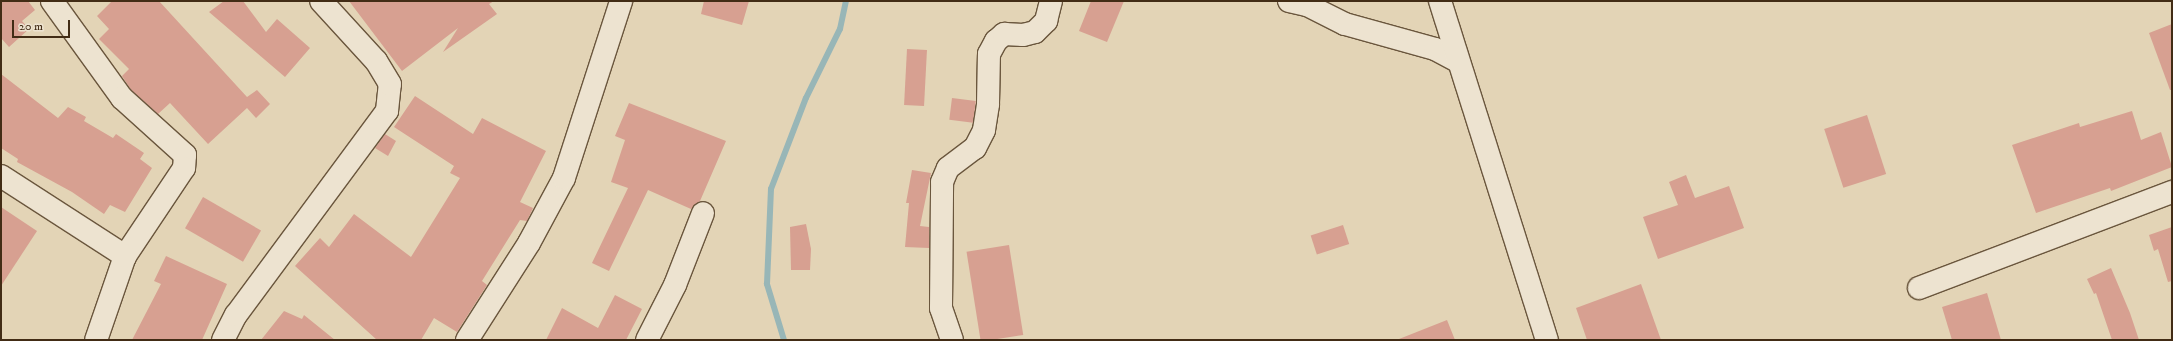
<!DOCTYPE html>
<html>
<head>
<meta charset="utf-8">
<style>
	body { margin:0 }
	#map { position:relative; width:2173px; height:341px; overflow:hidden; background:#e3d4b6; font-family:"IM FELL DW Pica",serif }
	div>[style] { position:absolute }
	.stream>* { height:6px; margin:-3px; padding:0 3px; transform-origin:3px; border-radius:3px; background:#98b6b7 }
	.building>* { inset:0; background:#d7a091; transform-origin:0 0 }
	.roads { filter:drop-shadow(1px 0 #6a563d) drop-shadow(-1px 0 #6a563d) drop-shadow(0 1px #6a563d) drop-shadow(0 -1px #6a563d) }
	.minor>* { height:22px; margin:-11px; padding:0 11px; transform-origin:11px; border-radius:11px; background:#ede3d0 }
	span { translate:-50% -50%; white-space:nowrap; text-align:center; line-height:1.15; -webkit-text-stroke:3px #ede3d0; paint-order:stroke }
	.frame { position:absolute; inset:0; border:2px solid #422c15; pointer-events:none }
	.scale { position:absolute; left:12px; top:20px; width:58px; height:18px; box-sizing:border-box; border:2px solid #422c15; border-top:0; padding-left:5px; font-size:12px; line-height:14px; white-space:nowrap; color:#422c15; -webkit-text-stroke:3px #ede3d0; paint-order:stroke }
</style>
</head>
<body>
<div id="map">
	<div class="stream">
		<i style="left:784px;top:340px;width:59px;rotate:-106.9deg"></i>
		<i style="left:767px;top:284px;width:95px;rotate:-87.6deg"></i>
		<i style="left:771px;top:189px;width:97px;rotate:-69deg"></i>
		<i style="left:806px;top:98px;width:77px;rotate:-63.8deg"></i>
		<i style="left:840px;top:29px;width:29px;rotate:-78deg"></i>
	</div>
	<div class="building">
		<i style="clip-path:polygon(1px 1px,28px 1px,35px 10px,22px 21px,29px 29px,9px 47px,1px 38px)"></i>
		<i style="clip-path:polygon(112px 1px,159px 1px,247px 97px,257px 90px,270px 104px,256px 118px,247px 108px,208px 144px,170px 103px,158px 114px,131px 90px,122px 76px,129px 69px,99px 39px,109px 29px,97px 16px)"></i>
		<i style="clip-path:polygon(224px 1px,243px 1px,266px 32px,277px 19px,310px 48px,285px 77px,209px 12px)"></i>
		<i style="clip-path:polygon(349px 1px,494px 1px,489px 4px,497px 14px,443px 52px,458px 28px,402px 71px)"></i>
		<i style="clip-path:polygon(704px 1px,749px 1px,742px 25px,701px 14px)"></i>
		<i style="clip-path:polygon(1091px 1px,1124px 1px,1107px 42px,1079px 31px)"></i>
		<i style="clip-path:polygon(2172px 24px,2172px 90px,2170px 90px,2149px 33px)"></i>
		<i style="left:907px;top:49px;width:20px;height:56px;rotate:3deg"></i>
		<i style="clip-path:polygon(1px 74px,58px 118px,68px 107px,86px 117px,84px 121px,113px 138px,116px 134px,144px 153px,140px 159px,152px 168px,125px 212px,110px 205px,104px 214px,72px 192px,17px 162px,18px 159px,1px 148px)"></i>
		<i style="clip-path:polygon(415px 96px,473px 134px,482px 118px,546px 151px,520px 202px,533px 208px,527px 221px,520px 220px,482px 281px,487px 285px,457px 332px,434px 318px,421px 340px,377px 340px,295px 266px,320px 238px,329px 247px,354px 214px,411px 257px,460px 178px,450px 173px,454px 166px,394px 127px)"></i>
		<i style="left:952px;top:98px;width:24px;height:22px;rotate:7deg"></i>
		<i style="clip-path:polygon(629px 103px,726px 141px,700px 201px,691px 209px,648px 190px,609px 271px,592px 263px,628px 188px,611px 182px,625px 140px,615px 136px)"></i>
		<i style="clip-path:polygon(2132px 111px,2141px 140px,2161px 132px,2172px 167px,2111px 191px,2110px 188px,2036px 213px,2012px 145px,2079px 123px,2080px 127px)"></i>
		<i style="left:1867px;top:115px;width:62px;height:45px;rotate:72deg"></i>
		<i style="clip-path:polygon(385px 134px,396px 141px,388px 156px,375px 148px)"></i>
		<i style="clip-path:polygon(912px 170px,931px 173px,920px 226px,929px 227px,929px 248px,905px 247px,909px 203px,906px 203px)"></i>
		<i style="clip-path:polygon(1686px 175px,1695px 198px,1729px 186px,1744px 228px,1658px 259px,1643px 217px,1678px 205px,1669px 182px)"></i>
		<i style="left:203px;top:197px;width:67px;height:36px;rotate:30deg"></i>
		<i style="clip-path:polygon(1px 207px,37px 231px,1px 286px)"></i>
		<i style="clip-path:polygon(806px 224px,811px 249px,810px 270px,791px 270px,790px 227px)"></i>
		<i style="left:1343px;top:225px;width:20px;height:34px;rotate:72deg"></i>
		<i style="clip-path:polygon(2172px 227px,2172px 281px,2168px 282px,2158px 249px,2154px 251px,2149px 235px)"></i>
		<i style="left:1009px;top:245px;width:91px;height:43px;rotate:81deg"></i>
		<i style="clip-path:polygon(166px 256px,227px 284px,202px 340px,132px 340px,161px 284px,154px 281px)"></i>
		<i style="clip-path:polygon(2111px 268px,2130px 313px,2139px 340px,2112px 340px,2096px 293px,2094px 294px,2087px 279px)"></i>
		<i style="clip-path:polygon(1641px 284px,1661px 340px,1587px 340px,1576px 308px)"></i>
		<i style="clip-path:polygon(1987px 293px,2001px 340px,1952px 340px,1942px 307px)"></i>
		<i style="clip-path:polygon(615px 295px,642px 309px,626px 340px,546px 340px,562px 308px,598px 328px)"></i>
		<i style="clip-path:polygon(284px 311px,302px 319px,304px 315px,335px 340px,261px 340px)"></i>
		<i style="clip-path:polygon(1447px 320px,1455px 340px,1399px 340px,1399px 339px)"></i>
	</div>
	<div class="roads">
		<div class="minor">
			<i style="left:52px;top:1px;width:120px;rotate:54.2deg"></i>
			<i style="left:122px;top:98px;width:85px;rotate:42.1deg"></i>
			<i style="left:185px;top:155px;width:13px;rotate:94deg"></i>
			<i style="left:184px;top:168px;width:106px;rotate:123.8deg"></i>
			<i style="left:125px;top:256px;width:89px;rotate:109deg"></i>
			<i style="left:1289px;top:1px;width:18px;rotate:13deg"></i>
			<i style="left:1307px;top:5px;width:42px;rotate:26.6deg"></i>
			<i style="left:1345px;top:24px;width:93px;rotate:15.5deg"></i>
			<i style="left:1435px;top:49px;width:26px;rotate:28deg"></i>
			<i style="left:1440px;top:1px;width:355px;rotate:72.5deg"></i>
			<i style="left:1px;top:176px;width:148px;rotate:32.8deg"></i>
			<i style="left:1919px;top:288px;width:271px;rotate:-20.8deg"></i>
			<i style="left:223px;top:340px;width:28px;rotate:-63deg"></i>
			<i style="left:236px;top:315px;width:254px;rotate:-53.5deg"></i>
			<i style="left:387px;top:111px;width:27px;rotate:-84deg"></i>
			<i style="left:390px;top:84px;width:27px;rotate:-121deg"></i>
			<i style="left:376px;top:61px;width:81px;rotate:-132.5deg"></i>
			<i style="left:467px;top:340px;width:115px;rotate:-57.4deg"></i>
			<i style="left:529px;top:243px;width:74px;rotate:-61.7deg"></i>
			<i style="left:564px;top:178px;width:186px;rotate:-72.1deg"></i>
			<i style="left:647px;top:340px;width:62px;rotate:-63deg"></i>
			<i style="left:675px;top:285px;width:77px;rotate:-68.7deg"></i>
			<i style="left:952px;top:340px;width:34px;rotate:-109deg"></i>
			<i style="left:941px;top:308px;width:126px;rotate:-89.5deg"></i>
			<i style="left:942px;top:182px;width:15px;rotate:-67deg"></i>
			<i style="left:948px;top:168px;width:34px;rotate:-37deg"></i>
			<i style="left:975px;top:148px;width:20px;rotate:-63deg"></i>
			<i style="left:984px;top:130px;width:26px;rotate:-81deg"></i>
			<i style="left:988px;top:104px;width:50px;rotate:-88.9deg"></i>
			<i style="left:989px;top:54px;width:15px;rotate:-62deg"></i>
			<i style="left:996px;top:41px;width:11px;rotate:-41deg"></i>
			<i style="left:1004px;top:34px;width:19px;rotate:3deg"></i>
			<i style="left:1023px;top:35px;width:12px;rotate:-14deg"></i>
			<i style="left:1035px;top:32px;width:16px;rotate:-45deg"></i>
			<i style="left:1046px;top:21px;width:21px;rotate:-76deg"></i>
		</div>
	</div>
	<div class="frame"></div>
	<div class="scale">20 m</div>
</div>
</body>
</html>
